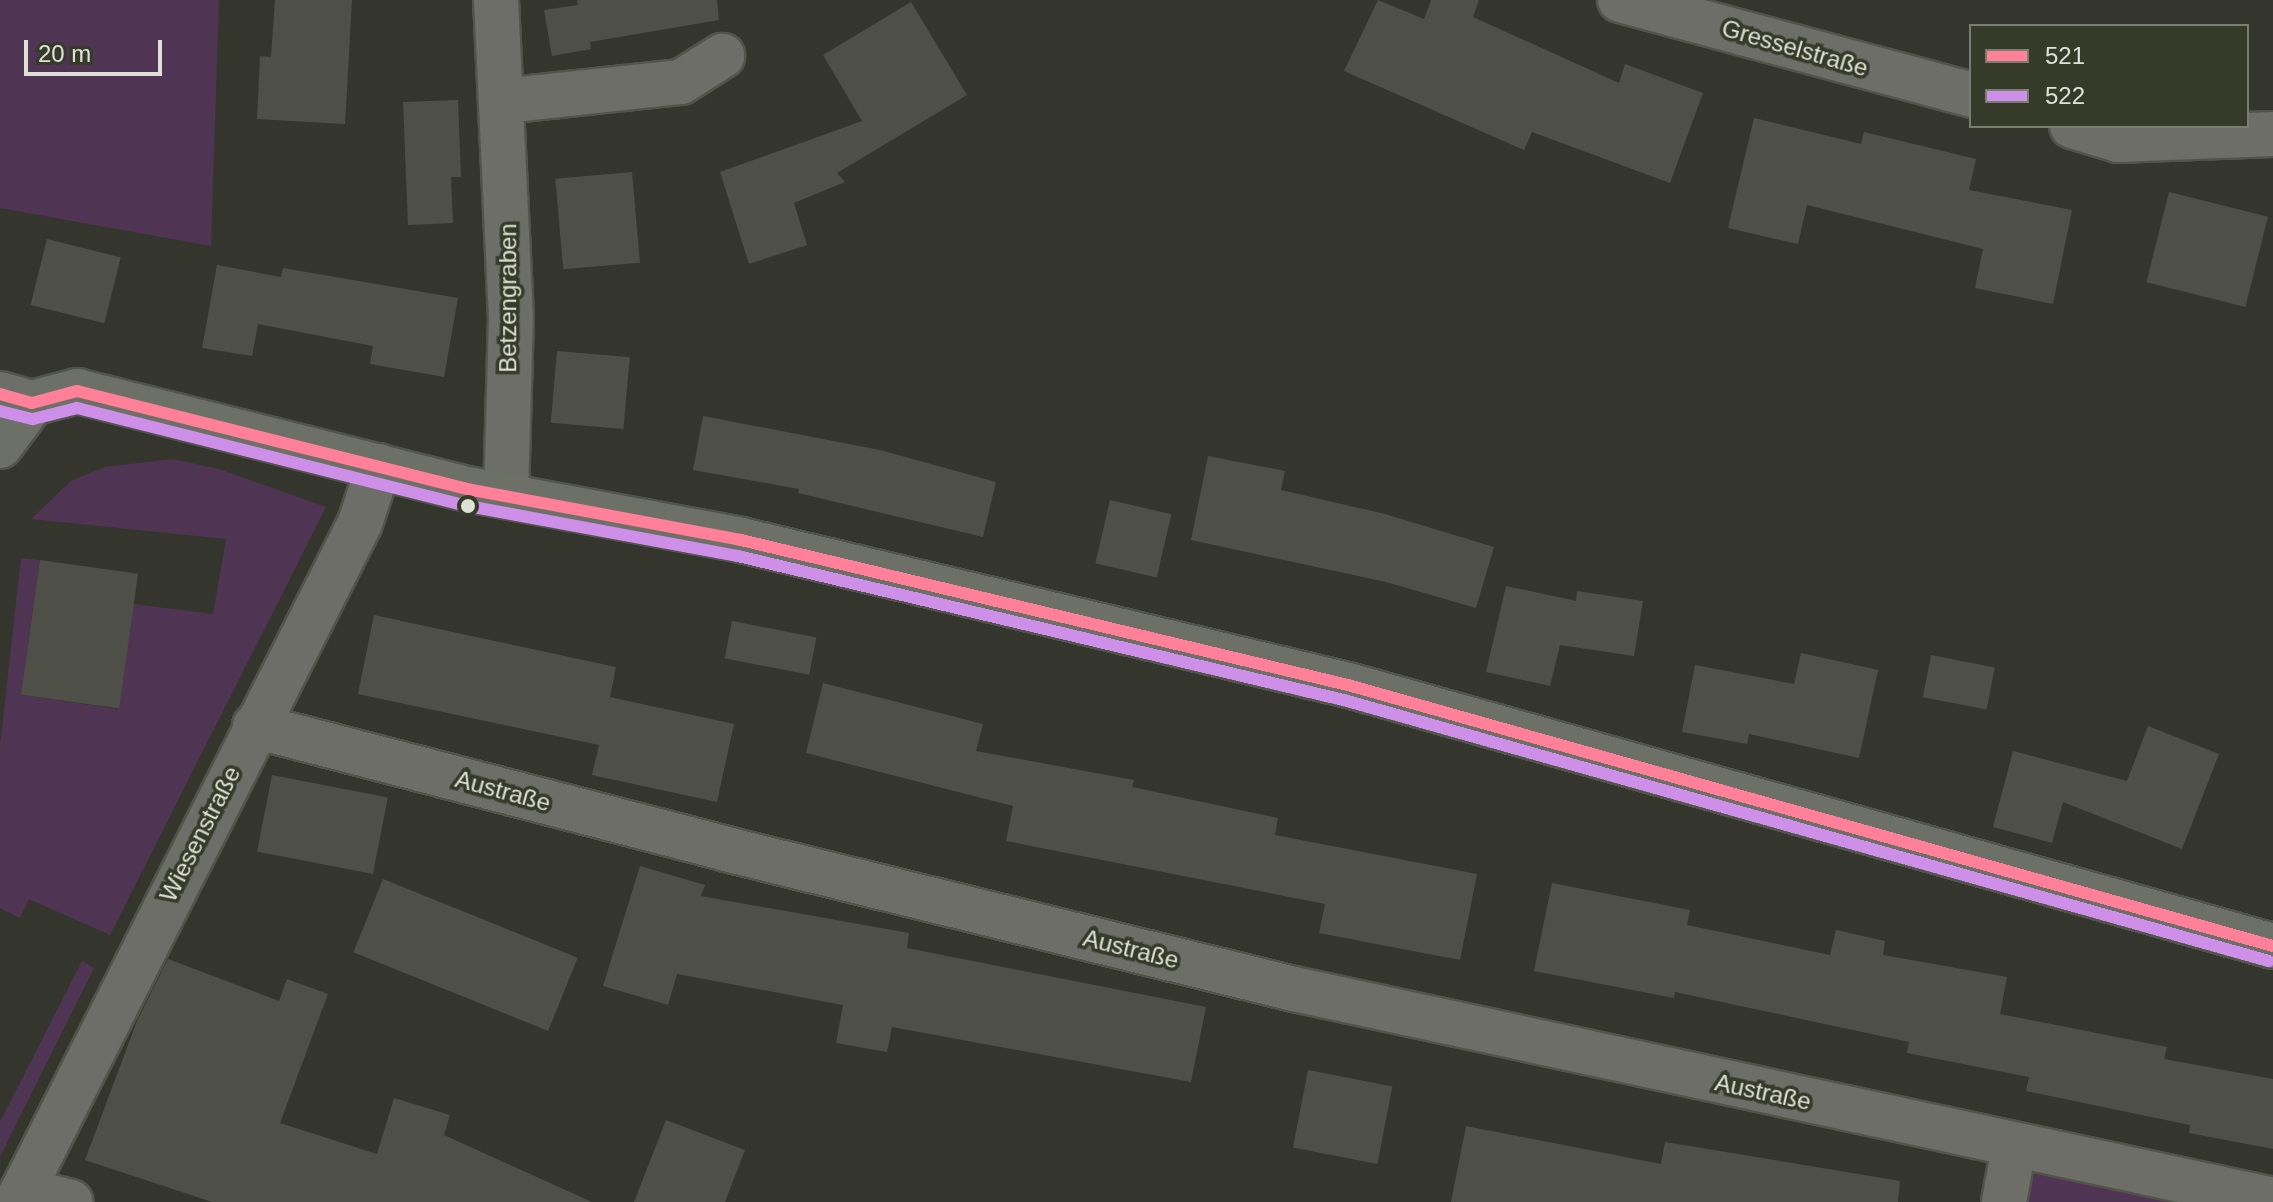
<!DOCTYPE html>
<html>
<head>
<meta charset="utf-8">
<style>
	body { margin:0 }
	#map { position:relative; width:2273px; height:1202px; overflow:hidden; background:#34362d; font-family:Arial,sans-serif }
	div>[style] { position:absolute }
	.green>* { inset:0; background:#503453 }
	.building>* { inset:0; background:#4e5048; transform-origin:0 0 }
	.roads { filter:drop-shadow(2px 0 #52544c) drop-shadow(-2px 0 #52544c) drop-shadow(0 2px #52544c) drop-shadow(0 -2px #52544c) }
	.street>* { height:44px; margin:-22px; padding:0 22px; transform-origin:22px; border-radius:22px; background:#6c6e67 }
	.secondary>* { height:44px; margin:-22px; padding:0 22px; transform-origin:22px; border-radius:22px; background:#6d7066 }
	.bus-1>* { height:12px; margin:-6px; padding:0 6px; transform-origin:6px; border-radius:6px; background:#ff8098 }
	.bus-2>* { height:12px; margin:-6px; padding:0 6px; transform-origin:6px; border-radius:6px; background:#ce8fe9 }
	.dots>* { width:22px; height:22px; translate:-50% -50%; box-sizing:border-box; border:4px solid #363a29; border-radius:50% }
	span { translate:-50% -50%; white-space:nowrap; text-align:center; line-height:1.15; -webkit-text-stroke:7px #363a29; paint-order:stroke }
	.street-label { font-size:24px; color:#dfe1d7 }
	.legend { position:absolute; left:1969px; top:24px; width:280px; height:104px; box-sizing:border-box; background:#363a29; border:2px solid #7a7d6f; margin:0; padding:10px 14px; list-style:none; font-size:24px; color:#dfe1d7 }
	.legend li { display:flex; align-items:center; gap:16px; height:40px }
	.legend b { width:40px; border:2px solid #7a7d6f }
	.scale { position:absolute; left:24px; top:40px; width:138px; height:36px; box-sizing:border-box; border:4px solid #dfe1d7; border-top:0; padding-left:10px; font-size:24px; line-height:28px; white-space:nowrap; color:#dfe1d7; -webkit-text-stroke:6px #363a29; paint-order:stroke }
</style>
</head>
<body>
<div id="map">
	<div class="green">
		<i style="clip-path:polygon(0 0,219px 0,211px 246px,0 208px)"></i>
		<i style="clip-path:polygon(173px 459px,219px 469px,326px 507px,110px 935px,29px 899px,20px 918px,0 908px,0 746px,21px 558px,40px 560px,21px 695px,118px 709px,133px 604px,213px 614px,226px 539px,31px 519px,71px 481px,105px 467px)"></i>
		<i style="clip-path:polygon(82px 961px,94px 968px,0 1157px,0 1122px)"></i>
		<i style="clip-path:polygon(2030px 1165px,2224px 1202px,2023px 1202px)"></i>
	</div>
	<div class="building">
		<i style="clip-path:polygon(275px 0,352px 0,345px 124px,257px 119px,260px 56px,271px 57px)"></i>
		<i style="clip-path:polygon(577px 0,717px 0,719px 20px,590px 42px,591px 49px,552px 56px,544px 10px,578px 5px)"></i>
		<i style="clip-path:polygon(1378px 0,1424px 19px,1431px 0,1479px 0,1473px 17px,1619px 83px,1625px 64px,1703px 93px,1670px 183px,1532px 132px,1524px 150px,1344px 71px)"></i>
		<i style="clip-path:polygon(911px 2px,967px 95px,837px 173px,845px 182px,794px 203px,807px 245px,749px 264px,720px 172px,862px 121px,823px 55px)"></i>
		<i style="clip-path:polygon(458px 100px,461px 177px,451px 177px,453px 223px,408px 225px,403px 102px)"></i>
		<i style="clip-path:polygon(1754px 118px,1861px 144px,1864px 132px,1976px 159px,1969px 190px,2072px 210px,2053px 304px,1975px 288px,1983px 249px,1807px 205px,1798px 244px,1728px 228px)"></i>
		<i style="left:632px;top:172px;width:91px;height:77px;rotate:85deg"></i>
		<i style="left:2169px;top:192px;width:102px;height:93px;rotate:14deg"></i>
		<i style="left:47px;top:239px;width:76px;height:68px;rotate:14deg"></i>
		<i style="clip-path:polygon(217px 265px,281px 277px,283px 268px,458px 298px,444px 377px,370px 364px,373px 346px,258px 324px,252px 356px,202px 348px)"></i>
		<i style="left:557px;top:351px;width:73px;height:72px;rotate:5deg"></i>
		<i style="clip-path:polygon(703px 416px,880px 450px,996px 482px,983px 537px,798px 493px,799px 489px,693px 470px)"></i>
		<i style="clip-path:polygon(1208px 456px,1285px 471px,1281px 490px,1385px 514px,1494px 547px,1476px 608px,1386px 582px,1191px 540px)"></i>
		<i style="left:1110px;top:500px;width:63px;height:65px;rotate:13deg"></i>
		<i style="left:40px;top:560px;width:99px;height:136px;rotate:8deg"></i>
		<i style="clip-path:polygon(1506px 586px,1576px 601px,1577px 591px,1643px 601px,1634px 656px,1560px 645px,1550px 686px,1486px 672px)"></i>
		<i style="clip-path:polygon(374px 615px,616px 667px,610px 697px,734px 724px,717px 802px,592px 775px,599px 745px,358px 694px)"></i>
		<i style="left:732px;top:621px;width:86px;height:38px;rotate:11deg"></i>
		<i style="clip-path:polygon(1801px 653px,1878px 670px,1859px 758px,1749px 734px,1747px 744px,1682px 732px,1695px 665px,1794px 684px)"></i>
		<i style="left:1931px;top:655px;width:65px;height:43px;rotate:11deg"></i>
		<i style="clip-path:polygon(823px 683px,983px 724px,976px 751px,1134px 780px,1132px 787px,1278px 818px,1275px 835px,1477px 874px,1460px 960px,1319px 933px,1325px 904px,1006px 841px,1013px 806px,806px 753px)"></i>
		<i style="clip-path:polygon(2148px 726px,2219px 754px,2182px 849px,2063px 802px,2052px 843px,1993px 827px,2013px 751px,2127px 781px)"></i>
		<i style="left:272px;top:775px;width:118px;height:78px;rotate:11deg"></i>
		<i style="clip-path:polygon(640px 866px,705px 885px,701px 896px,909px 933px,907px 948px,1206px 1007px,1191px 1082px,892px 1027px,887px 1052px,836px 1043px,843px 1005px,677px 974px,668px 1005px,603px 986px)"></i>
		<i style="left:383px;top:879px;width:210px;height:79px;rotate:22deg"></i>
		<i style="clip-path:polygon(1552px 883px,1690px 910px,1687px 925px,1830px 955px,1836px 930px,1885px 941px,1883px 955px,2007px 977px,2000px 1014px,2167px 1047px,2164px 1059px,2273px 1079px,2273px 1149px,2189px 1133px,2190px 1125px,2026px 1091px,2029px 1077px,1907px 1053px,1909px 1042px,1675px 992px,1674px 998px,1534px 971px)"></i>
		<i style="clip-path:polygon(168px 959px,279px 1001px,287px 979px,328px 994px,280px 1123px,377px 1154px,394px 1098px,450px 1115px,444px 1135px,592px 1202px,212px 1202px,85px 1160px,137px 1021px)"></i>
		<i style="left:1308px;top:1070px;width:86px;height:79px;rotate:11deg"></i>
		<i style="clip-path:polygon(666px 1120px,745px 1150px,725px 1202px,634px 1202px)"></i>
		<i style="clip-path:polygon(1466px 1126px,1661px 1164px,1665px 1142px,1900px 1181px,1898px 1202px,1451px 1202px)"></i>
	</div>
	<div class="roads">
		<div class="street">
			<i style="left:496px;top:0;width:317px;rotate:87.3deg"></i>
			<i style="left:511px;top:317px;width:178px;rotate:91.6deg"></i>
			<i style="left:1620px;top:0;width:364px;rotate:15.1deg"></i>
			<i style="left:503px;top:101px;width:179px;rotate:-6.1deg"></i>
			<i style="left:681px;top:82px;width:49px;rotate:-32.4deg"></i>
			<i style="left:2072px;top:126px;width:48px;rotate:16.9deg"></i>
			<i style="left:2118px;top:140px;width:155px;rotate:-2.2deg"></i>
			<i style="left:0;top:394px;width:33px;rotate:16deg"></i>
			<i style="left:255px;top:726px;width:487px;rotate:14.6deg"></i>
			<i style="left:726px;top:849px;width:585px;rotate:13.85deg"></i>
			<i style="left:1294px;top:989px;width:1001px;rotate:12.16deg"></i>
			<i style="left:23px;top:1190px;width:49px;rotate:14deg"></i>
			<i style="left:17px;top:1202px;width:761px;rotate:-63.2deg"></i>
			<i style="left:360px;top:523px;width:60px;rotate:-71.6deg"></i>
			<i style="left:2004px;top:1202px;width:56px;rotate:-79.7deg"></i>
		</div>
		<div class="secondary">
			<i style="left:0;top:446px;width:54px;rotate:-53.3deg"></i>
			<i style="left:32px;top:403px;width:47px;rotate:-14.9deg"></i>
			<i style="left:77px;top:391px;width:407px;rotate:14.1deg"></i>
			<i style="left:472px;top:490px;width:274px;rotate:10.5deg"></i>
			<i style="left:741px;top:540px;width:624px;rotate:13.44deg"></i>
			<i style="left:1348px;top:685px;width:961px;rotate:15.76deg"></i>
		</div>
	</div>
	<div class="bus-1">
		<i style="left:0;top:394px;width:33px;rotate:16deg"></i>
		<i style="left:32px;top:403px;width:47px;rotate:-14.9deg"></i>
		<i style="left:77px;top:391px;width:407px;rotate:14.1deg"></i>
		<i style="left:472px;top:490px;width:274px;rotate:10.5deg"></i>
		<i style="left:741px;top:540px;width:624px;rotate:13.44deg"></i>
		<i style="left:1348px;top:685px;width:961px;rotate:15.76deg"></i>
	</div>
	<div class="bus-2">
		<i style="left:0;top:411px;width:34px;rotate:14deg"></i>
		<i style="left:33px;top:419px;width:45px;rotate:-14deg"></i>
		<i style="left:77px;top:408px;width:403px;rotate:14.1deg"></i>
		<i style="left:468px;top:506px;width:275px;rotate:10.5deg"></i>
		<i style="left:738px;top:556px;width:623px;rotate:13.37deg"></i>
		<i style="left:1344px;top:700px;width:961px;rotate:15.76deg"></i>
	</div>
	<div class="dots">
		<i style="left:468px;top:506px;background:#dfe1d7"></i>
	</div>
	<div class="street-label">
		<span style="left:1795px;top:48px;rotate:16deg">Gresselstraße</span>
		<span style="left:508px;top:298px;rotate:-90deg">Betzengraben</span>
		<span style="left:503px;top:791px;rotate:15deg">Austraße</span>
		<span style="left:200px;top:834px;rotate:-63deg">Wiesenstraße</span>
		<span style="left:1131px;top:949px;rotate:14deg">Austraße</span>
		<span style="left:1763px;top:1092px;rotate:12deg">Austraße</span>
	</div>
	<ul class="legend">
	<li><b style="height:10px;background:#ff8098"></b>521</li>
	<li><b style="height:10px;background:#ce8fe9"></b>522</li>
	</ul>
	<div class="scale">20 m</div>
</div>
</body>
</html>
